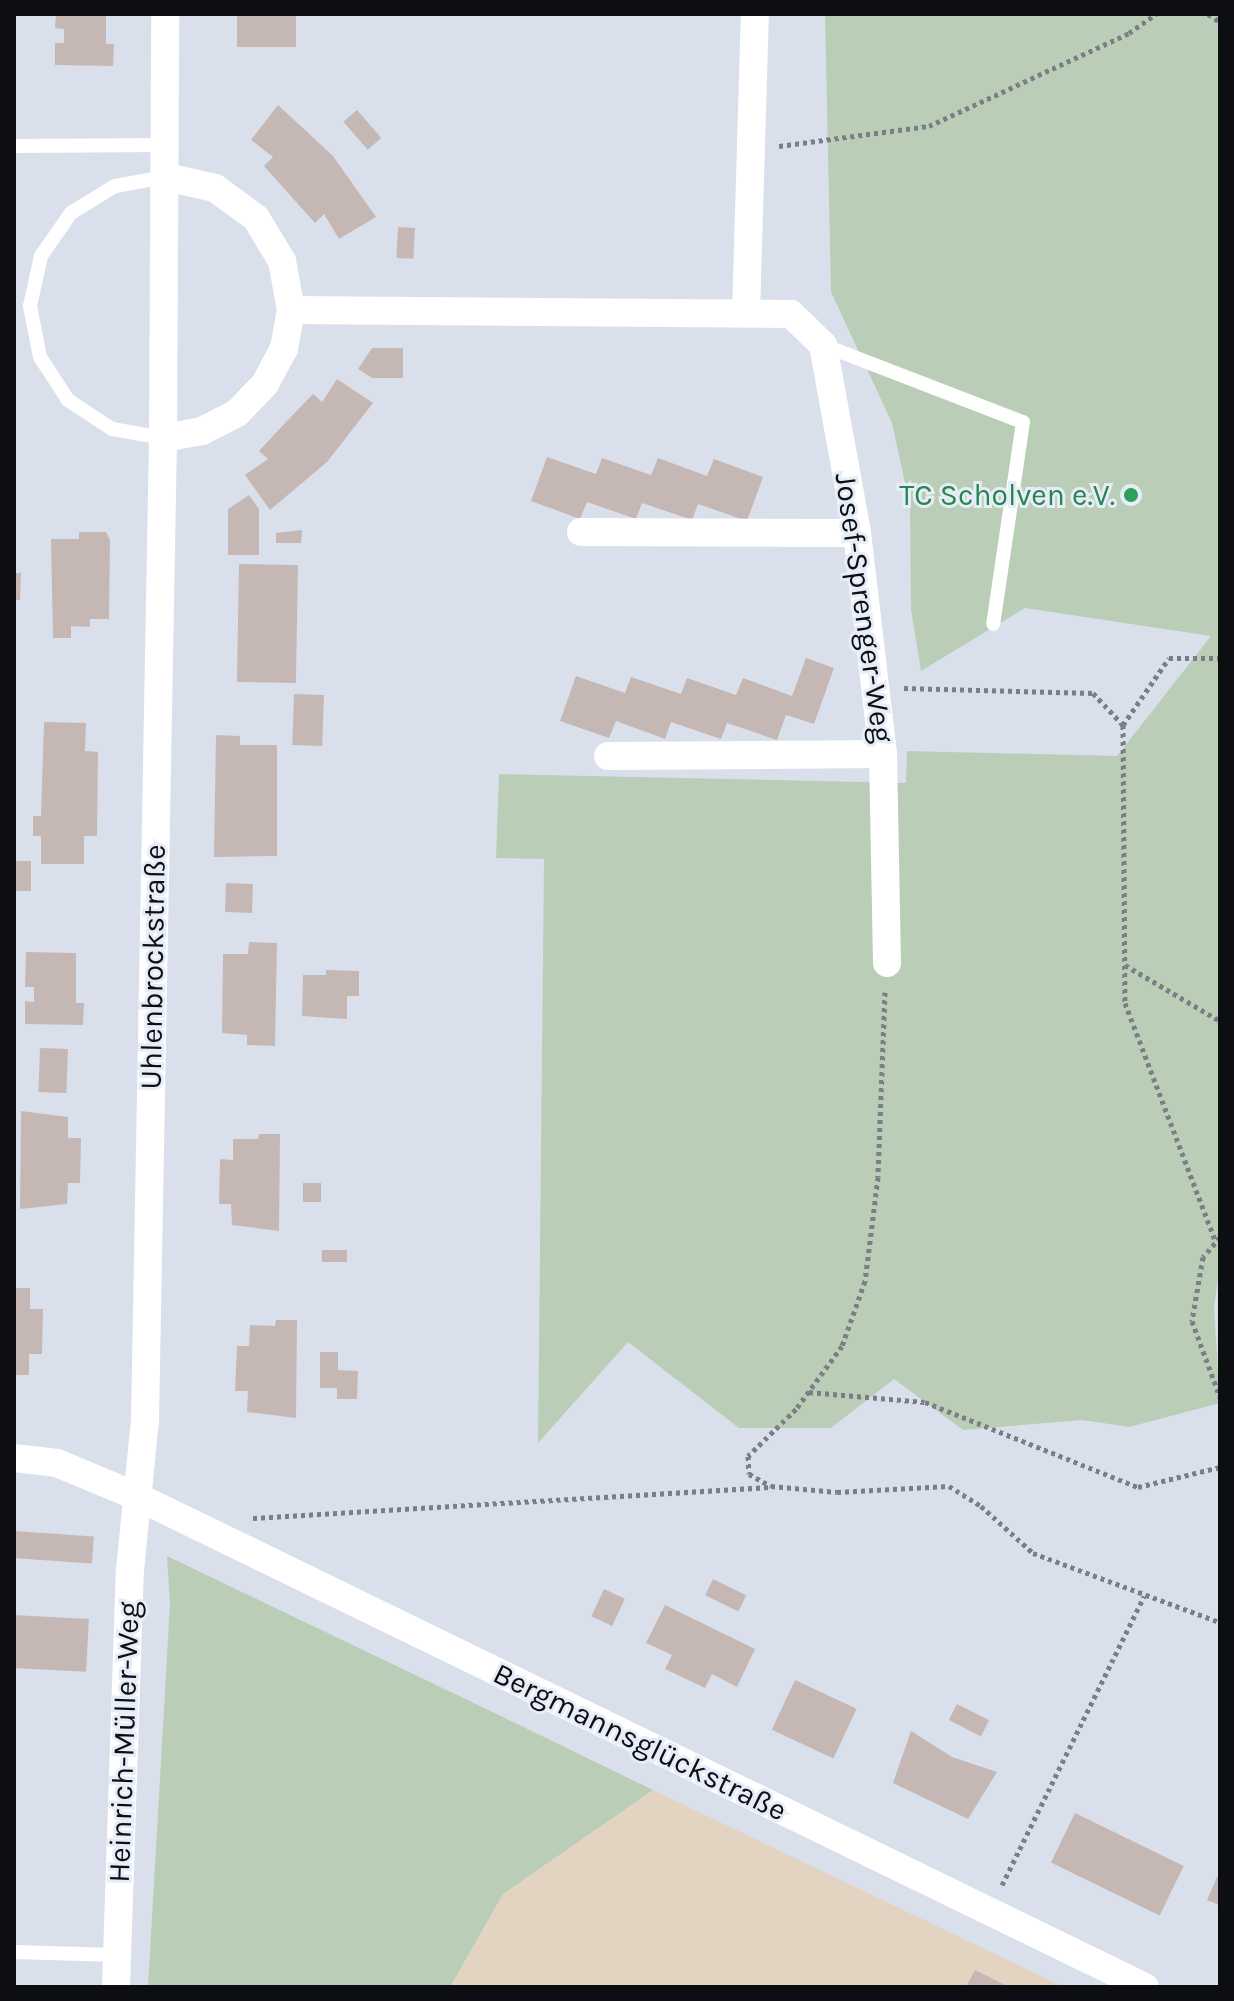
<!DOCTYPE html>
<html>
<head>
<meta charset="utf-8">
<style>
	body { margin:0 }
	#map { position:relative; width:1234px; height:2001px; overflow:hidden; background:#dae0eb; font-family:Karla,sans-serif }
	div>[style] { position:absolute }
	.industrial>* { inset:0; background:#e3d3c1 }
	.green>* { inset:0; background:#bacdb6 }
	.building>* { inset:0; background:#c5b8b4; transform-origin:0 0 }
	.path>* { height:5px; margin-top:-2.5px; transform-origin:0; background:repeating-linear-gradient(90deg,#7a7e86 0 4px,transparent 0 8px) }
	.lane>* { height:14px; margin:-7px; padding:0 7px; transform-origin:7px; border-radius:7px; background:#fff }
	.street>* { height:28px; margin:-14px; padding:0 14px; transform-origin:14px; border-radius:14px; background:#fff }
	.dots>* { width:22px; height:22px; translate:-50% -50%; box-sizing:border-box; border:4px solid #e7edf8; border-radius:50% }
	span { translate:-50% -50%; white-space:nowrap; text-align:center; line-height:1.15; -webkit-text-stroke:6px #e7edf8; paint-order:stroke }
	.leisure-label { font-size:30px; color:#27864d }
	.right { translate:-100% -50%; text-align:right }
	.street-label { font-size:30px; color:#0c0e12 }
	.frame { position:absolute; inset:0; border:16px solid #0c0e12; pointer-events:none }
</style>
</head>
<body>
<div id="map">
	<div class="industrial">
		<i style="clip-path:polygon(653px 1790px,1064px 1987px,450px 1987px,503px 1894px)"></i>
	</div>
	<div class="green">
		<i style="clip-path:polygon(825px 14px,1220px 14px,1220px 1263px,1214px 1308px,1220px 1403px,1129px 1427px,1082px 1420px,963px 1430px,894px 1379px,831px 1428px,739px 1428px,628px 1342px,538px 1443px,544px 859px,496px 858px,499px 774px,906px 783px,907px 751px,1117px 756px,1211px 636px,1025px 608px,921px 671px,911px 609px,910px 506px,892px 423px,831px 292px)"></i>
		<i style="clip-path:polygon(167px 1556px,480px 1706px,653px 1790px,503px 1894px,450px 1987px,148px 1987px,170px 1604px)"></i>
	</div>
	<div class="building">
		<i style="clip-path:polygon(56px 14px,106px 14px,106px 44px,114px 44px,113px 66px,55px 65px,55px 43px,64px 43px,64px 29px,55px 28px)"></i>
		<i style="left:237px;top:14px;width:59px;height:33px"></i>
		<i style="clip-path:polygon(278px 105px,333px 156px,376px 217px,339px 239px,324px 214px,315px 223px,264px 166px,273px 157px,251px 140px)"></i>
		<i style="left:357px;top:110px;width:37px;height:18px;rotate:49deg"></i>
		<i style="left:398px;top:227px;width:17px;height:31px;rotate:3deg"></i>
		<i style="clip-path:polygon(372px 348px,403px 348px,403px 378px,372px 378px,358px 369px)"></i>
		<i style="clip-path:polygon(337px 379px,373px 403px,327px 462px,270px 510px,245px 475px,268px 459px,259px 451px,286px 422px,313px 394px,322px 402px)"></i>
		<i style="clip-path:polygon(547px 457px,596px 474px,602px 458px,651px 475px,658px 458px,707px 476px,714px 459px,763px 477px,747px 521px,698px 504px,692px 520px,642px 503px,636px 519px,587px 502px,580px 519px,531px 501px)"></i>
		<i style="clip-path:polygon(249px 495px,259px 509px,259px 555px,228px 555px,228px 509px)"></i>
		<i style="clip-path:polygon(302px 530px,301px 543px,276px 543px,276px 533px)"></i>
		<i style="clip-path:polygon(79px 532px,106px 532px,110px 540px,109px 619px,90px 619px,90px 627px,71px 626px,71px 638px,53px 638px,51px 539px,79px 539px)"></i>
		<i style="left:239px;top:564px;width:59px;height:118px;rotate:1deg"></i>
		<i style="clip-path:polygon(14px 573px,21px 573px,20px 600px,14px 600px)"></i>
		<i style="clip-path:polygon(806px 658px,834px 668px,814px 724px,786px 715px,777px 740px,727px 723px,721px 739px,671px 722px,665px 739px,616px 721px,609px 738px,560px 721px,576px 676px,625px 693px,631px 677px,681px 694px,687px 678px,736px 695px,743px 678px,792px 696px)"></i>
		<i style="left:294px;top:694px;width:30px;height:51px;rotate:2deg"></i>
		<i style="clip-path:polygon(44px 722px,86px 723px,85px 751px,98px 752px,97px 836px,84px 836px,84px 864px,41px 864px,41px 836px,33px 836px,33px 816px,41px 816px)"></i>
		<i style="clip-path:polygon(216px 735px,240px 736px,240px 745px,277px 745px,277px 856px,214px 857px)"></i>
		<i style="left:14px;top:861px;width:17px;height:30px"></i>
		<i style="left:226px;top:883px;width:27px;height:29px;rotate:2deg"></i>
		<i style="clip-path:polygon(249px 942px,277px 943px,275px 1046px,247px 1045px,247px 1035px,222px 1033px,223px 954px,248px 954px)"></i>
		<i style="clip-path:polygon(26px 952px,76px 953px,76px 1003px,84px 1003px,83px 1025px,25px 1024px,25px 1001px,34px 1002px,34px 987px,25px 987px)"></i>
		<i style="clip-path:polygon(326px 970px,359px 971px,359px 996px,347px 996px,347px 1019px,302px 1016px,303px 975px,326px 975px)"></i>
		<i style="left:40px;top:1048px;width:28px;height:44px;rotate:2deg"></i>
		<i style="clip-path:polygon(21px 1111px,68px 1117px,68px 1138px,81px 1138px,80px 1183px,68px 1183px,67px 1204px,20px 1209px)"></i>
		<i style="clip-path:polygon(259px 1134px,280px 1134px,279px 1231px,232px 1225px,231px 1204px,219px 1204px,220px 1159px,233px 1160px,233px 1139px,258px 1139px)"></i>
		<i style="left:303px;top:1183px;width:18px;height:19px"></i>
		<i style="left:322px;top:1250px;width:25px;height:12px"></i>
		<i style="clip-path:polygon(14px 1288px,30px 1288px,30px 1309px,43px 1309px,42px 1354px,29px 1354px,29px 1375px,14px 1375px)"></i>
		<i style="clip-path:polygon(276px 1320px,297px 1320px,296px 1418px,247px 1412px,248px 1391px,235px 1391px,237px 1346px,249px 1346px,250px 1325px,275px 1326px)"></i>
		<i style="clip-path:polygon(320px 1352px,338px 1352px,338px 1370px,358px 1371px,357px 1399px,337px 1399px,337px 1388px,320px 1388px)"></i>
		<i style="left:14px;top:1531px;width:80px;height:27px;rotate:4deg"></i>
		<i style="left:713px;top:1579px;width:37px;height:18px;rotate:26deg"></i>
		<i style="left:604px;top:1589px;width:23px;height:30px;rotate:25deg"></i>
		<i style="clip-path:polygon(665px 1605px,755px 1649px,737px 1687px,712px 1674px,705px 1688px,665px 1669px,672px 1655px,646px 1643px)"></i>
		<i style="left:14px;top:1615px;width:75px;height:53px;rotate:3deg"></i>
		<i style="left:795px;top:1680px;width:68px;height:55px;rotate:25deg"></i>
		<i style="left:957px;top:1704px;width:36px;height:18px;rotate:27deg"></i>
		<i style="clip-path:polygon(911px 1731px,952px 1757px,997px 1772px,968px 1819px,893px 1783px)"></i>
		<i style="left:1075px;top:1813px;width:121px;height:55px;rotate:26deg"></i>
		<i style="clip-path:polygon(1217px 1877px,1220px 1878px,1219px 1905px,1207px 1900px)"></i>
		<i style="clip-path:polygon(975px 1970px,1009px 1987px,966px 1987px)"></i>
	</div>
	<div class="path">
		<i style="left:1208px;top:14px;width:14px;rotate:34deg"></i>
		<i style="left:779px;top:146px;width:151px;rotate:-7.6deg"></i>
		<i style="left:929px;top:126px;width:221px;rotate:-24.9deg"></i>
		<i style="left:1129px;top:33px;width:33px;rotate:-35deg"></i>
		<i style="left:904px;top:688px;width:189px;rotate:1.5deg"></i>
		<i style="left:1093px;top:693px;width:44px;rotate:46.8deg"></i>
		<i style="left:1123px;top:725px;width:278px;rotate:89.6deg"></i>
		<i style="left:1125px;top:1003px;width:256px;rotate:69.2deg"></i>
		<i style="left:1123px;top:725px;width:81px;rotate:-55.5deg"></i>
		<i style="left:1169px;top:658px;width:51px"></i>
		<i style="left:1125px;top:965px;width:110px;rotate:30.5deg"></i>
		<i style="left:885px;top:992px;width:185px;rotate:92.2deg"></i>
		<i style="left:878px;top:1177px;width:105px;rotate:97.1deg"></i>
		<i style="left:865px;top:1281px;width:69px;rotate:109.5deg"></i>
		<i style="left:842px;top:1346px;width:78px;rotate:126.1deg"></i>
		<i style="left:796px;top:1409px;width:67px;rotate:135.6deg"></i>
		<i style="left:748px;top:1456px;width:18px;rotate:87deg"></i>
		<i style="left:749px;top:1474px;width:25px;rotate:29deg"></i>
		<i style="left:771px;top:1486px;width:66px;rotate:5.2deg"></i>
		<i style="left:837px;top:1492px;width:112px;rotate:-3.1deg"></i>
		<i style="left:949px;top:1486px;width:38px;rotate:32deg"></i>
		<i style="left:981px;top:1506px;width:70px;rotate:42.1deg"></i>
		<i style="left:1033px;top:1553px;width:199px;rotate:20.3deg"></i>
		<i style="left:1220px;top:1237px;width:26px;rotate:130deg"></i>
		<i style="left:1203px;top:1257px;width:65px;rotate:99.8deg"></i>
		<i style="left:1192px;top:1321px;width:81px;rotate:69.8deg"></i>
		<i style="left:809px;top:1392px;width:116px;rotate:4.9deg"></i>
		<i style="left:925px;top:1402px;width:229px;rotate:21.8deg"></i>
		<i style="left:1138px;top:1487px;width:84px;rotate:-13.7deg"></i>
		<i style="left:253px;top:1518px;width:518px;rotate:-3.43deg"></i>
		<i style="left:1002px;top:1885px;width:322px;rotate:-63.8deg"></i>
	</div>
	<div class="lane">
		<i style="left:14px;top:146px;width:148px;rotate:-0.4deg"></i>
		<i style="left:823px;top:345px;width:214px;rotate:21.1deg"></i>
		<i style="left:1023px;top:422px;width:204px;rotate:98.4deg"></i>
		<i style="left:163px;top:438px;width:52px;rotate:-170deg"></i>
		<i style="left:112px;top:429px;width:53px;rotate:-146.6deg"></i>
		<i style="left:68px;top:400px;width:51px;rotate:-123.1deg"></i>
		<i style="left:40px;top:357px;width:52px;rotate:-101.1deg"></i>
		<i style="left:30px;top:306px;width:51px;rotate:-77.6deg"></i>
		<i style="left:41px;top:256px;width:52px;rotate:-55.1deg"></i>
		<i style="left:71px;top:213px;width:52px;rotate:-31.5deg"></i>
		<i style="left:115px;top:186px;width:52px;rotate:-10deg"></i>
		<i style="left:14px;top:1952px;width:103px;rotate:1.7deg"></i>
	</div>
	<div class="street">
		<i style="left:291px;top:310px;width:500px;rotate:0.46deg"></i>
		<i style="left:791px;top:314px;width:45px;rotate:44.1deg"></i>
		<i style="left:823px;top:345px;width:191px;rotate:79.7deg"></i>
		<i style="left:857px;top:533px;width:223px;rotate:83.3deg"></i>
		<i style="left:883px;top:754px;width:209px;rotate:88.9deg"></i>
		<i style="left:746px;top:313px;width:299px;rotate:-88.3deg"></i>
		<i style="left:163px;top:438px;width:40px;rotate:-10deg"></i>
		<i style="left:202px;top:431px;width:39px;rotate:-27deg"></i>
		<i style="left:237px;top:413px;width:40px;rotate:-46deg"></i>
		<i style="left:265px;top:384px;width:40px;rotate:-62deg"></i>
		<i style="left:284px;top:349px;width:40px;rotate:-80deg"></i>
		<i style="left:291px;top:310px;width:50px;rotate:-100.4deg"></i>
		<i style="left:282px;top:261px;width:50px;rotate:-121.2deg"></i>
		<i style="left:256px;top:218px;width:51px;rotate:-143.8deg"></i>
		<i style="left:215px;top:188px;width:50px;rotate:-167.3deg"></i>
		<i style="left:581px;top:532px;width:276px;rotate:0.2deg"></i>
		<i style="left:608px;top:756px;width:275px;rotate:-0.4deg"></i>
		<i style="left:14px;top:1458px;width:43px;rotate:6.6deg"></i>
		<i style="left:57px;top:1463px;width:86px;rotate:22.7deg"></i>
		<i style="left:136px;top:1496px;width:1122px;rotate:25.95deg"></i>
		<i style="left:116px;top:1987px;width:417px;rotate:-88.1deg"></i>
		<i style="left:130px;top:1570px;width:150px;rotate:-84.3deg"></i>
		<i style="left:145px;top:1421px;width:983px;rotate:-88.95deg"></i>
		<i style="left:163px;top:438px;width:424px;rotate:-89.7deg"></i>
	</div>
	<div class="dots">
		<i style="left:1131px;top:495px;background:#2e9e5b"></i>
	</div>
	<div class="leisure-label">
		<span class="right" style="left:1115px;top:495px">TC Scholven e.V.</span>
	</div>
	<div class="street-label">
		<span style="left:864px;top:608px;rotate:82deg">Josef-Sprenger-Weg</span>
		<span style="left:153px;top:967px;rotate:-89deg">Uhlenbrockstraße</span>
		<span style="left:124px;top:1742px;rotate:-88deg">Heinrich-Müller-Weg</span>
		<span style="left:640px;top:1742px;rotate:26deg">Bergmannsglückstraße</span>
	</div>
	<div class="frame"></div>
</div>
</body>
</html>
